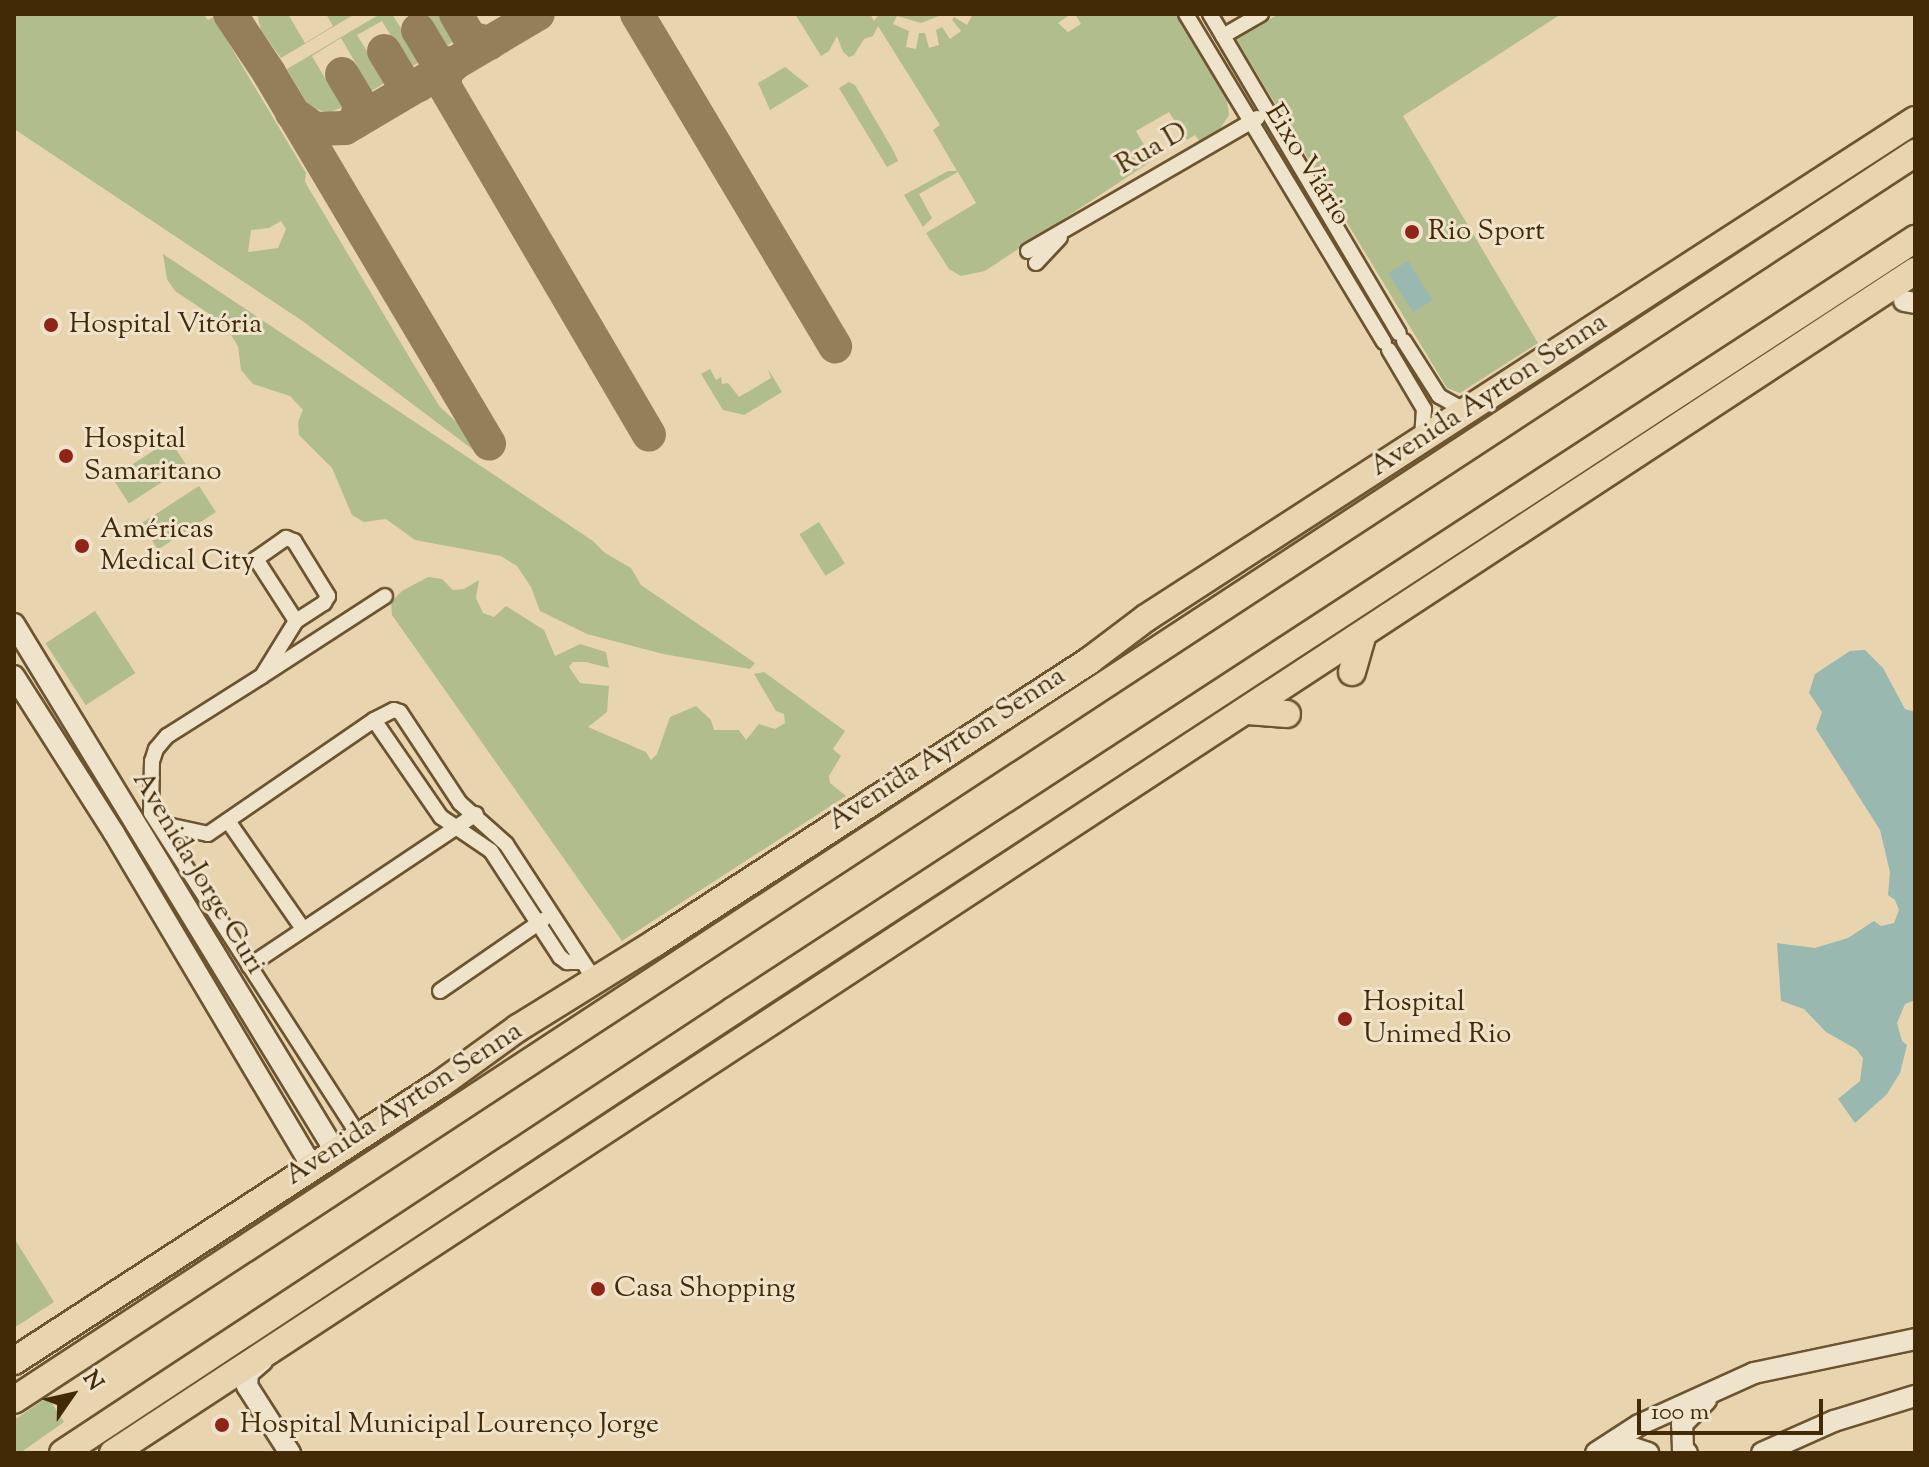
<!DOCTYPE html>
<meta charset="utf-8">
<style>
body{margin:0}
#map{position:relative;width:1929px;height:1467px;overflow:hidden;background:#e8d4af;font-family:"Sorts Mill Goudy",serif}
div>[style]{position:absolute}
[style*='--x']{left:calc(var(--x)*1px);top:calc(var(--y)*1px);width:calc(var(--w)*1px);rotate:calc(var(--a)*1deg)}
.green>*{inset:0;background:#b2bd8e;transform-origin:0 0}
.water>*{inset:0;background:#98b8b0;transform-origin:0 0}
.taxiway>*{height:34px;margin:-17px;padding:0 17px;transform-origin:17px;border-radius:17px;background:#957f5a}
.roads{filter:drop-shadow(2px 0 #6c5430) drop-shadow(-2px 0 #6c5430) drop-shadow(0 2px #6c5430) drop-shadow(0 -2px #6c5430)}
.street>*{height:14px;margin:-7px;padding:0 7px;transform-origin:7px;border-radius:7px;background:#f0e3cb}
.secondary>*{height:20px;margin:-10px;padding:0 10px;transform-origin:10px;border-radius:10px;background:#f0e3cb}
.highway>*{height:26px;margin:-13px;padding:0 13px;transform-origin:13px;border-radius:13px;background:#e8d4af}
.dots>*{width:22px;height:22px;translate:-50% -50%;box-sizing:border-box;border:4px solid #f0e3cb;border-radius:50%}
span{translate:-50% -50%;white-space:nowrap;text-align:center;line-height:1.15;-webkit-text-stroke:6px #f0e3cb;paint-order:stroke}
.street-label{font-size:28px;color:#422a06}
.poi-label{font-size:28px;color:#422a06}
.left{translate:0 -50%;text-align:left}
.frame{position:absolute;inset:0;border:16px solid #422a06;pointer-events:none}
.north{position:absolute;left:32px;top:1355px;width:80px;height:80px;-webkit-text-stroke:6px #f0e3cb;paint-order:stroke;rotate:56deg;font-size:22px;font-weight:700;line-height:32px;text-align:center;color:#422a06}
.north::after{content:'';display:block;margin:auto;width:28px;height:36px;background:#422a06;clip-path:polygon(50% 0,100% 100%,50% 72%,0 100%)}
.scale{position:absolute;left:1637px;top:1399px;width:186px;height:36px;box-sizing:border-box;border:4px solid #422a06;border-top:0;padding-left:10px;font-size:24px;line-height:28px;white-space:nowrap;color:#422a06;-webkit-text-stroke:6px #f0e3cb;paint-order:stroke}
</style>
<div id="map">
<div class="green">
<div style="clip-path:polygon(evenodd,14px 14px,203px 14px,208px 20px,213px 17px,306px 173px,305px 182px,414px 365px,440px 407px,483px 446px,484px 458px,301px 320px,14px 129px,14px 14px,281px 221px,286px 229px,278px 248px,248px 252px,251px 230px,269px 228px,281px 221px)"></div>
<div style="clip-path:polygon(257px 14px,288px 14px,305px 43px,333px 26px,326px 14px,355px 14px,281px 58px,261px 30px)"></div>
<div style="clip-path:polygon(380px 14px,392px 14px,407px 38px,414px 35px,428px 57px,403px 72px,390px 49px,396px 44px,382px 21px,357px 35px,372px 59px,379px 55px,393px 78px,363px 96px,350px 73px,358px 67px,341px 38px,312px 56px,329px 85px,337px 80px,351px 103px,329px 113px,309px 107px,287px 69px)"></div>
<div style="clip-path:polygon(426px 14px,439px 14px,442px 18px,449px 14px,463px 36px,438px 51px,425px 28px,431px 24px)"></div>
<div style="clip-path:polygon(795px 14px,870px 14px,874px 21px,879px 14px,944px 14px,921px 23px,897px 16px,893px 24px,909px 31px,906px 47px,916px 49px,919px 33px,925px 33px,929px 48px,939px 45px,936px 30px,942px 27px,950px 39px,961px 31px,952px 20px,954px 17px,967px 25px,973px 14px,1071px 14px,1058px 23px,1068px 32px,1081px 24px,1075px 14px,1178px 14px,1226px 94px,1229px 115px,1218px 132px,1200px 142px,1195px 135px,1187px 140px,1169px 112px,1136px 131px,1153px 160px,985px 271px,961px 276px,949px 269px,926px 233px,976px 203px,958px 172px,919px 194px,932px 218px,923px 227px,904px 195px,948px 171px,957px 171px,933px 130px,940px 125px,878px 26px,873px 36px,864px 39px,854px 55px,849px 57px,843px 52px,837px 36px,829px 51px,821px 56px)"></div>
<div style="clip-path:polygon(1279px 14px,1558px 16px,1403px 116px,1538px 343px,1460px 393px,1447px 388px,1236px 39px)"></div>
<div style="clip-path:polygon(785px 67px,809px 86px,770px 110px,758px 83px)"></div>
<div style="clip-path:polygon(849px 82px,855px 85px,893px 150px,898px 161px,887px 167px,839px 88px)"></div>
<div style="clip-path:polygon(163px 254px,593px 541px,605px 553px,631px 568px,641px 585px,755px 663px,750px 669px,663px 654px,587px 634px,540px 611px,531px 587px,517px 566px,501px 556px,415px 540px,386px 519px,364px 522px,352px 515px,332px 468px,299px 435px,298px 422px,303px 410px,290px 396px,253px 384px,241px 370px,238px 346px,223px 323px,175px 291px,167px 279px)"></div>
<div style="clip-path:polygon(710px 369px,716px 380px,721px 377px,722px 384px,728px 383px,739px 397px,771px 378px,768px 369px,782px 392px,744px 415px,723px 410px,701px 374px)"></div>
<div style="left:170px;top:440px;width:31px;height:69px;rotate:57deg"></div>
<div style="left:199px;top:486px;width:31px;height:69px;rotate:57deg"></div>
<div style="left:819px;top:522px;width:49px;height:23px;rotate:58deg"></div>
<div style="clip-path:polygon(428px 577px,442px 579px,453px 590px,464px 589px,479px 580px,476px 598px,483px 613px,494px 617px,506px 606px,544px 630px,555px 656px,580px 644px,606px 652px,609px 668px,586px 662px,573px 662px,569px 667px,580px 683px,609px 686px,607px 712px,588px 727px,646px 752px,651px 760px,657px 754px,670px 717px,696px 706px,711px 720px,714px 730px,739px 730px,746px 740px,759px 724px,775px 729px,785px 723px,784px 714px,776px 711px,754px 674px,764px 672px,845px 731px,833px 749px,841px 756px,829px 776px,830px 783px,846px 796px,622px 941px,392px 615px,391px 602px,402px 591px)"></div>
<div style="left:95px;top:611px;width:74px;height:59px;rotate:57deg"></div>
<div style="clip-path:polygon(14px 1238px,54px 1302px,14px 1328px)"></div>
<div style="clip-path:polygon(48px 1397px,64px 1422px,20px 1453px,14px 1453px,14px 1420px)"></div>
</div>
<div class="water">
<div style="left:1408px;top:261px;width:46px;height:23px;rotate:58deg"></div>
<div style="clip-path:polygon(1865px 650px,1883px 668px,1905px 709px,1915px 712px,1915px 1000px,1905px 1004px,1897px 1023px,1902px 1041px,1907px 1045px,1900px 1073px,1887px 1094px,1855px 1123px,1838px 1099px,1860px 1081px,1863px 1058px,1856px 1049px,1826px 1032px,1804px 1009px,1781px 1001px,1777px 943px,1815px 948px,1848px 938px,1874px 921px,1881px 926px,1894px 923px,1899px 910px,1895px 900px,1888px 895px,1890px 872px,1880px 830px,1816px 729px,1822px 712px,1809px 693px,1815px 674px,1850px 651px)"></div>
</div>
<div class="taxiway">
<div style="--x:230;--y:14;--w:71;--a:56.5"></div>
<div style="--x:269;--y:73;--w:431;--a:59.3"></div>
<div style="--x:456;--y:14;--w:28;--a:60"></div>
<div style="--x:470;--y:38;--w:20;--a:15"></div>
<div style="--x:637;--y:14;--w:387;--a:59.2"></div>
<div style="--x:418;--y:30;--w:33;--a:59"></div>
<div style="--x:435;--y:58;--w:11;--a:34"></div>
<div style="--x:444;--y:64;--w:11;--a:-5"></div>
<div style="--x:384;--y:51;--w:33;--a:59"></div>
<div style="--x:401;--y:79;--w:10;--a:37"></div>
<div style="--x:409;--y:85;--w:10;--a:0"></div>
<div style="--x:455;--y:63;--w:14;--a:135"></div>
<div style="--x:445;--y:73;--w:14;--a:90"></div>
<div style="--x:445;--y:87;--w:403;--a:59.6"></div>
<div style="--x:342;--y:74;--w:35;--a:59"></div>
<div style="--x:360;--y:104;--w:18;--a:103"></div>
<div style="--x:292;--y:113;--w:28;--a:35"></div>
<div style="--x:315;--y:129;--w:30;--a:-2"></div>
<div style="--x:345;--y:128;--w:224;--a:-30.6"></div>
</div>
<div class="roads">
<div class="street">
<div style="--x:1186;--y:14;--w:383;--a:58.9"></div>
<div style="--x:1210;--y:14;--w:371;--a:59.4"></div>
<div style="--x:1223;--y:36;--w:44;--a:-30.1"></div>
<div style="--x:1028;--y:251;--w:265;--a:-30.1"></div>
<div style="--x:1036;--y:263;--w:35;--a:-47"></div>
<div style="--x:1404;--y:341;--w:65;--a:57.5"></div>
<div style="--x:1439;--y:396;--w:33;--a:29"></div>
<div style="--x:1389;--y:350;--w:69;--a:59.3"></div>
<div style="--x:1424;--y:409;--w:30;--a:94"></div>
<div style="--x:296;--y:621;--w:74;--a:-122.8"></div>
<div style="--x:256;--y:559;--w:37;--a:-35"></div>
<div style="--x:286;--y:538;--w:9;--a:21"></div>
<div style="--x:294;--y:541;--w:65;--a:58.3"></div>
<div style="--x:328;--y:596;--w:8;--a:120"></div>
<div style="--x:324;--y:603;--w:33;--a:147"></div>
<div style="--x:296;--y:621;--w:65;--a:121.7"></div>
<div style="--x:262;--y:676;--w:112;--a:147.7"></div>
<div style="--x:167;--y:736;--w:17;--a:130"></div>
<div style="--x:156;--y:749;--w:13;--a:108"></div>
<div style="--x:152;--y:761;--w:52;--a:91.1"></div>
<div style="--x:151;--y:813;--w:384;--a:57.2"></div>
<div style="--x:265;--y:674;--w:143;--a:-33"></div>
<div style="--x:374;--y:720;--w:118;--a:55.4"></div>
<div style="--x:441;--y:817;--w:60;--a:34.2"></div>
<div style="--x:491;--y:851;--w:126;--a:56.9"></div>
<div style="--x:560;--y:957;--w:9;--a:36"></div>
<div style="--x:567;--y:962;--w:15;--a:0"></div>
<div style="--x:228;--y:821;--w:131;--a:55.2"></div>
<div style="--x:158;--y:823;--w:51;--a:12.4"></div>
<div style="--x:208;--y:834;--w:201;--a:-34.5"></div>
<div style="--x:374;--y:720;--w:22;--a:-27"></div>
<div style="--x:394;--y:710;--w:6;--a:18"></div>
<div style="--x:400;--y:712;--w:109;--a:56.6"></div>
<div style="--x:460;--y:803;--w:62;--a:41.7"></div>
<div style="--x:506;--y:844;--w:161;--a:56.9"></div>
<div style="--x:249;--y:966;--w:273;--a:-33.8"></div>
<div style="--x:440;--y:991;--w:125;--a:-34.6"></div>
</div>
<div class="secondary">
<div style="--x:1904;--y:301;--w:11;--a:10"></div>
<div style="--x:14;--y:624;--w:617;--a:58.65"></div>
<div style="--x:14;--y:676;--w:186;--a:57.5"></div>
<div style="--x:114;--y:833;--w:388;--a:59.3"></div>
<div style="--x:262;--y:1361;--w:18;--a:139"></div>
<div style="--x:248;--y:1373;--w:13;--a:94"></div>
<div style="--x:247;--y:1386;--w:80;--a:57.3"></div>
<div style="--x:1596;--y:1453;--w:51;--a:-33.1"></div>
<div style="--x:1639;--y:1425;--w:126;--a:-24.3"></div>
<div style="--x:1754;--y:1373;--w:165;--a:-11.9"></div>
<div style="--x:1610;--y:1453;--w:26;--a:-9"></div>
<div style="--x:1636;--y:1449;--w:13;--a:18"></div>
<div style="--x:1687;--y:1453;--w:6;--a:-135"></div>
<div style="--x:1683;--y:1449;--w:25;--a:-92"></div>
<div style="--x:1682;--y:1424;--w:34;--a:-45"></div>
<div style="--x:1762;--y:1453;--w:79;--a:-24"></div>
<div style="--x:1834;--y:1421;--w:85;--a:-17.2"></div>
</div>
<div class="highway">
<div style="--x:1352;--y:672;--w:37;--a:-74"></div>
<div style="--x:1247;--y:711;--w:40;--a:4.3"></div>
<div style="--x:14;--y:1361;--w:510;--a:-33.01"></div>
<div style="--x:442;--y:1083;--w:94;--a:-35.9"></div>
<div style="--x:518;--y:1028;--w:161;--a:-31.8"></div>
<div style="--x:655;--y:943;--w:518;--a:-33.01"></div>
<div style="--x:1089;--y:661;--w:71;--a:-37"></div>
<div style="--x:1146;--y:618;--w:916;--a:-32.93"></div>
<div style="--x:14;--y:1400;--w:2274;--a:-33.26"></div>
<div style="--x:63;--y:1453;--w:803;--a:-33.41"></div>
<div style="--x:733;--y:1011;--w:1412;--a:-33.15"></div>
<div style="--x:113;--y:1453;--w:2155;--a:-33.26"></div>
</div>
</div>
<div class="dots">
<div style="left:1412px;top:232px;background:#8f2418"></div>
<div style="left:51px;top:325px;background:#8f2418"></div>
<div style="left:66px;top:456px;background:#8f2418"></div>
<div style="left:82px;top:546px;background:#8f2418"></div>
<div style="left:1345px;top:1019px;background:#8f2418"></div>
<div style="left:598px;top:1289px;background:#8f2418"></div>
<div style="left:222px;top:1425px;background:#8f2418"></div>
</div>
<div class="street-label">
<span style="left:1152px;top:149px;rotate:-30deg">Rua D</span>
<span style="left:1307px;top:165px;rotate:58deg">Eixo Viário</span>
<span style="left:1489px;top:395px;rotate:-33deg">Avenida Ayrton Senna</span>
<span style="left:947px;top:749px;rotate:-33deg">Avenida Ayrton Senna</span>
<span style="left:198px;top:873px;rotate:59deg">Avenida Jorge Curi</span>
<span style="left:404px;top:1104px;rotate:-33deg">Avenida Ayrton Senna</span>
</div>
<div class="poi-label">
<span class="left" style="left:1428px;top:232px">Rio Sport</span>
<span class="left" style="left:69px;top:325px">Hospital Vitória</span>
<span class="left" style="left:84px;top:456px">Hospital<br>Samaritano</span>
<span class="left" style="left:100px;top:546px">Américas<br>Medical City</span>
<span class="left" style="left:1363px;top:1019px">Hospital<br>Unimed Rio</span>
<span class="left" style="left:614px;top:1289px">Casa Shopping</span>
<span class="left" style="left:240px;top:1425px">Hospital Municipal Lourenço Jorge</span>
</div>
<div class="frame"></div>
<div class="north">N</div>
<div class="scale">100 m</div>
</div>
